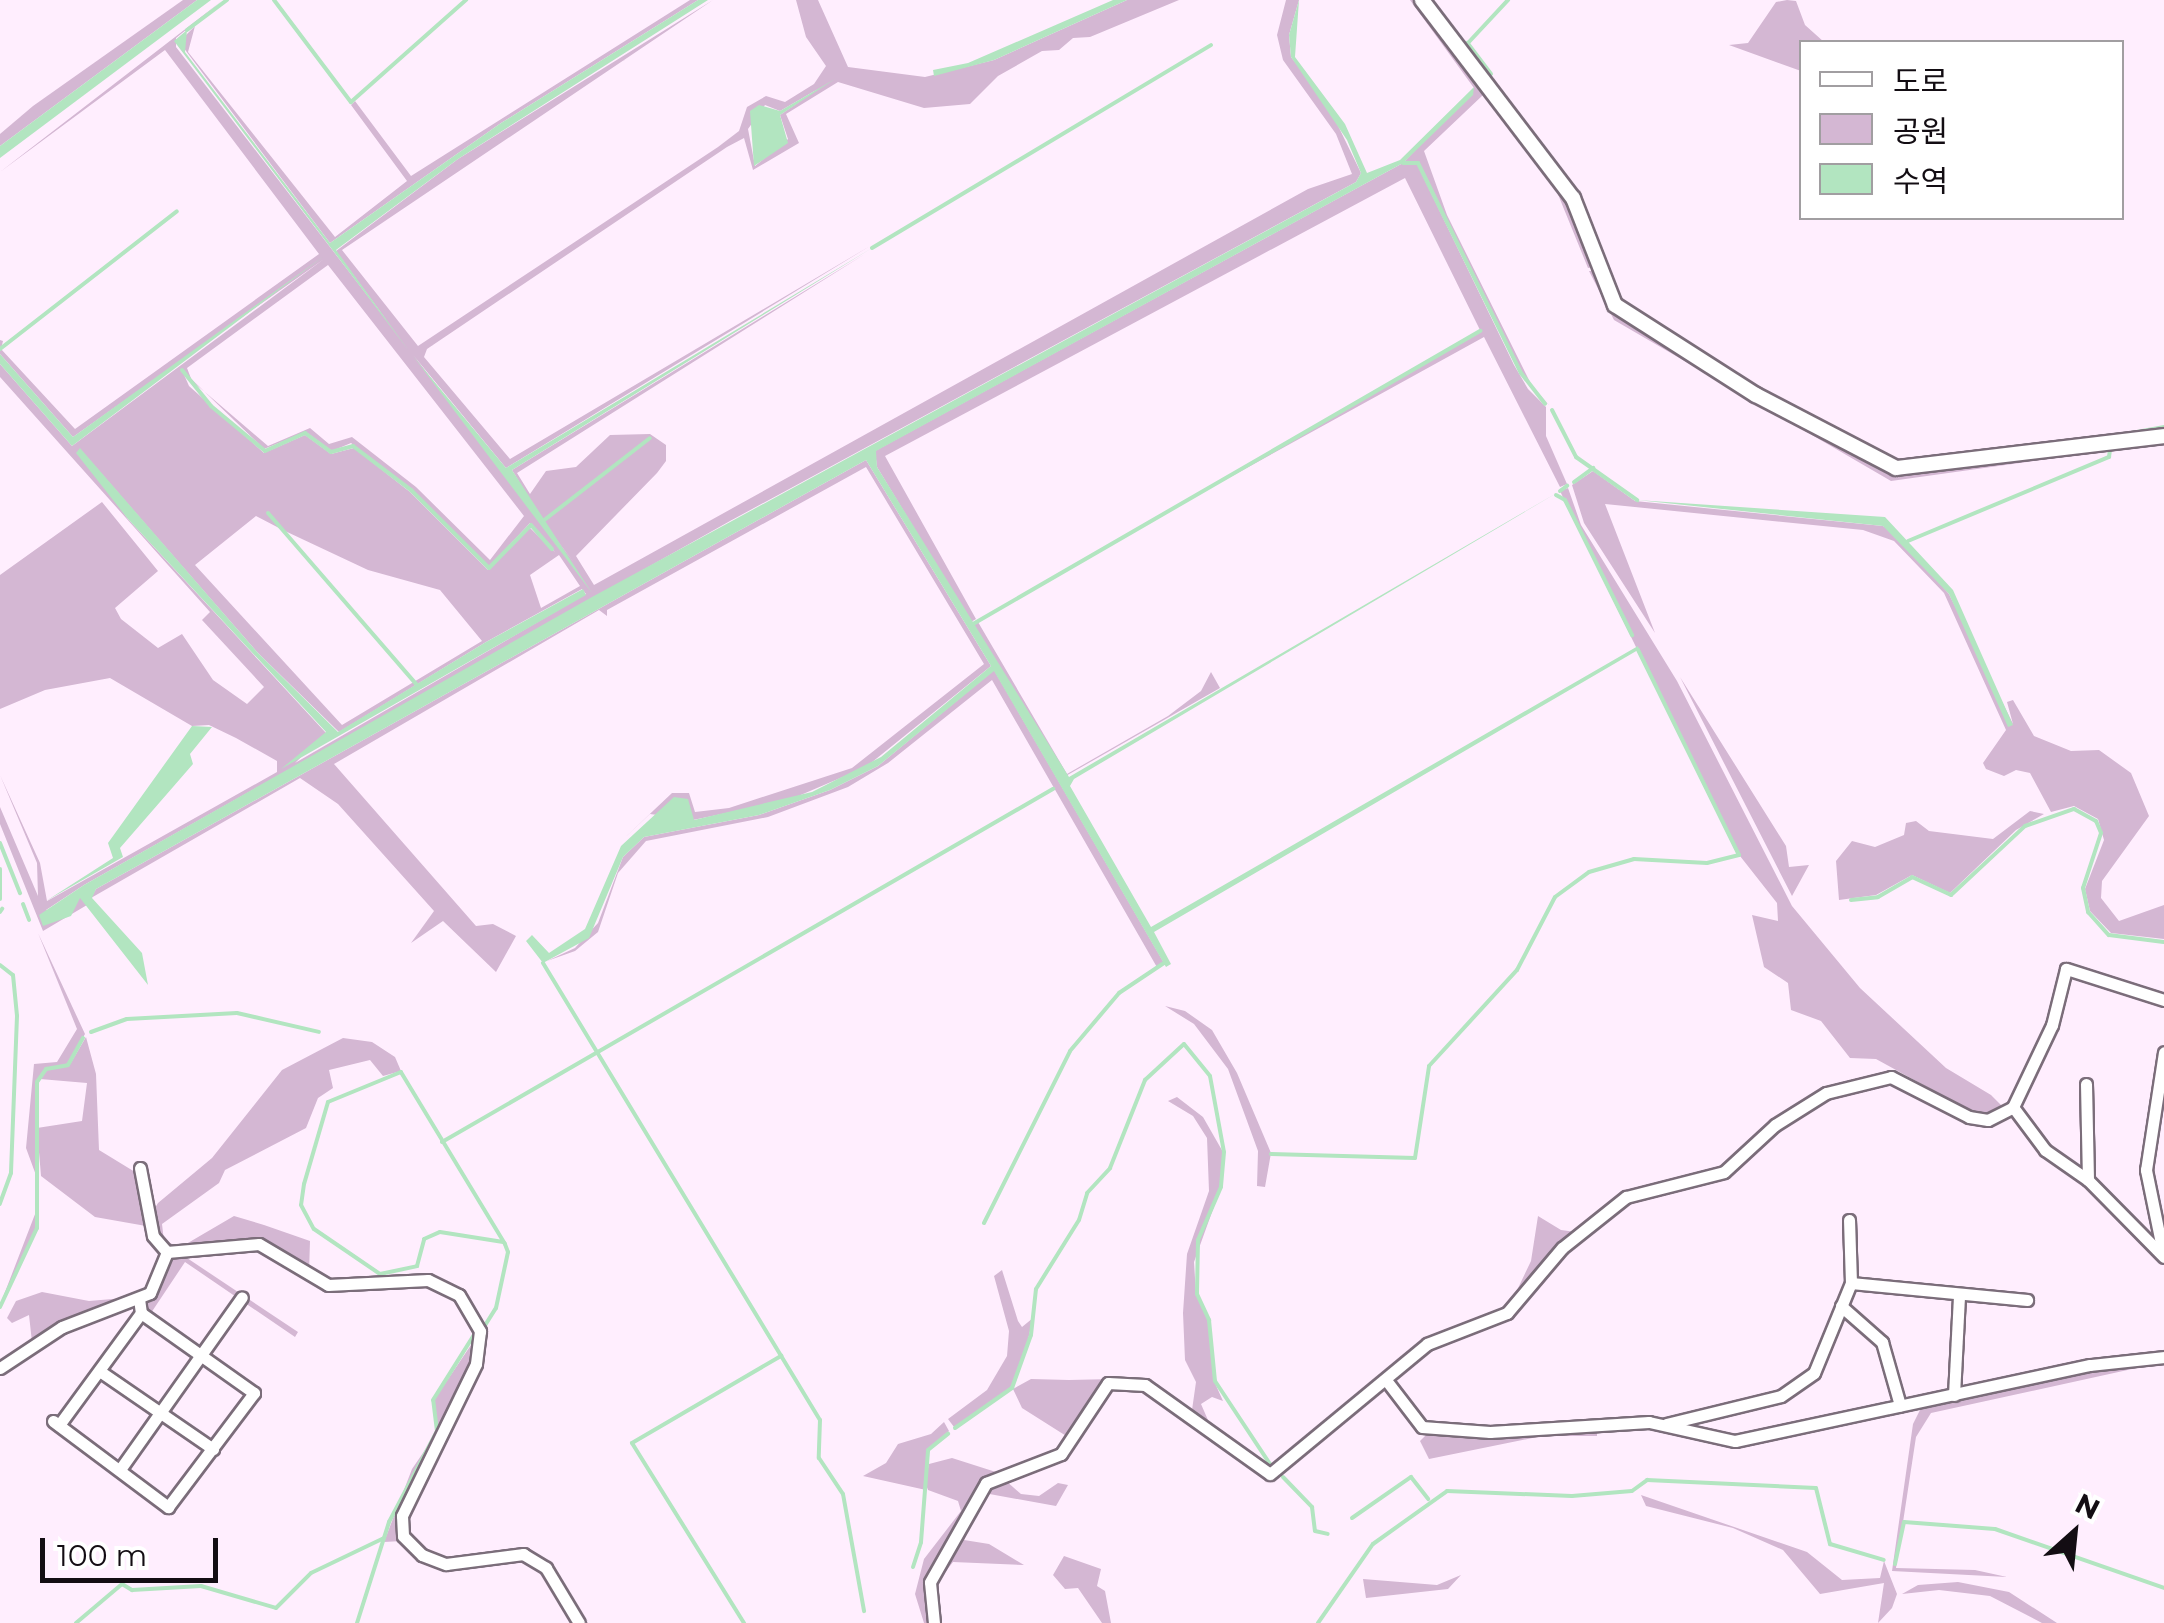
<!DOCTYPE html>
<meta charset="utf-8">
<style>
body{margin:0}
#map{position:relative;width:2164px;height:1623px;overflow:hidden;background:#ffeefe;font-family:Montserrat,"Noto Sans KR",sans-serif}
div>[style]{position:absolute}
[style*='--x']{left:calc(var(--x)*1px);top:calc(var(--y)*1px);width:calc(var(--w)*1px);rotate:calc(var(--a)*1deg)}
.green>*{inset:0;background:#d4b7d3}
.water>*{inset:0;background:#b2e5c0}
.stream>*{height:4px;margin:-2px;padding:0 2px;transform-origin:2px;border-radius:2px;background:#b2e5c0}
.roads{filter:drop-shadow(2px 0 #7b6d7a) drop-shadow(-2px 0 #7b6d7a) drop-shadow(0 2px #7b6d7a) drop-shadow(0 -2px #7b6d7a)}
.minor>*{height:11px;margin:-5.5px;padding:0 5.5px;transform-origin:5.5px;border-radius:5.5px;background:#fff}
.tertiary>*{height:14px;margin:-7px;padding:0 7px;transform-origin:7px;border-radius:7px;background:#fff}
span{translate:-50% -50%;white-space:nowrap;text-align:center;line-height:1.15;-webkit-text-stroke:8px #fff;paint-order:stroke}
.legend{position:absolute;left:1799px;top:40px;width:325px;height:180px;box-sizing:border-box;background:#fff;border:2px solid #a19ea1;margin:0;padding:12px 18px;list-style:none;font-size:30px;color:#130d13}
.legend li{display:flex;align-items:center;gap:20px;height:50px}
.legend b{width:50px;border:2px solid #a19ea1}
.north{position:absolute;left:2024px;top:1483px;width:100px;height:100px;-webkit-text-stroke:8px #fff;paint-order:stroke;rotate:27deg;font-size:28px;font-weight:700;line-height:40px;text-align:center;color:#130d13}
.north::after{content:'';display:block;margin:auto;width:35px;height:45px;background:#130d13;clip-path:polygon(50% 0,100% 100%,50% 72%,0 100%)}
.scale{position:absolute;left:40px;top:1538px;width:178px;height:45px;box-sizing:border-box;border:5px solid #130d13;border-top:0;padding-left:12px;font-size:30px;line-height:35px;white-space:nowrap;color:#130d13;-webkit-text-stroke:8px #fff;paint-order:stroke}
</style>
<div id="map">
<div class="green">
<div style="clip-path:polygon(183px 0,197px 0,0 146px,0 134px,33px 106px)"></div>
<div style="clip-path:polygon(evenodd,223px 0,176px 38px,176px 47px,387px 321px,336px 251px,458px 159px,713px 0,342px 250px,418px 346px,718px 147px,739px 131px,747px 107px,766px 96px,785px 102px,814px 84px,826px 66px,806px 37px,796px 0,818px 0,848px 67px,925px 77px,994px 60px,1127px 0,1179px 0,1090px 37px,1073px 38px,1059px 50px,1042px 51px,998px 76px,970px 104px,924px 108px,838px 82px,786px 114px,799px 143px,753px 170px,744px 138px,727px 147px,427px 349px,424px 357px,510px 459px,870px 246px,506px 468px,414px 356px,576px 565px,543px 522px,651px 438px,542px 520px,512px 470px,865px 254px,517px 473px,530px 494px,546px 471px,576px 467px,610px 435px,650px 434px,666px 445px,666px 461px,657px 473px,576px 556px,594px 585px,1308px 189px,1352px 174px,1336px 134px,1283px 60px,1277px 35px,1286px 0,1299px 0,1289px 35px,1291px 57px,1327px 103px,1361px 173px,1356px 182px,730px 521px,84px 885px,46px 910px,70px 909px,80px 897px,87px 905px,43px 931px,0 824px,0 807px,38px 896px,37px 863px,0 775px,40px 863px,47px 901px,277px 772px,277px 761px,236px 738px,209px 725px,192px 726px,110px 678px,45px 690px,0 709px,0 575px,102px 502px,158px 571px,115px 608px,121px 619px,158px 648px,182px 634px,213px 680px,247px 704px,264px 687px,202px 620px,210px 612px,0 377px,0 364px,72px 446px,324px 259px,73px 437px,0 354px,0 340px,3px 341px,1px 349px,75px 429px,319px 254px,165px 50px,0 172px,223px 0,818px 89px,780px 115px,788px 139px,755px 166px,748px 129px,765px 105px,780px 111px,818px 89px,223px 0,328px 265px,524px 516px,490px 560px,416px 487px,352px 437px,329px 444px,310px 428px,268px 446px,192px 381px,187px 368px,328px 265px,223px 0,182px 370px,264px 449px,306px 432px,332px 451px,351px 443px,412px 489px,489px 567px,530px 523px,555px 552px,530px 528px,488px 570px,410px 492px,354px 448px,331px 454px,305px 435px,264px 453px,189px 386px,182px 370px,223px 0,80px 449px,258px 653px,339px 732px,486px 642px,582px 589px,586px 594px,295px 763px,326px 733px,128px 519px,80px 449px,223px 0,267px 511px,285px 531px,368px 570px,440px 590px,482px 641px,342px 725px,195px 565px,256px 516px,279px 528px,267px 511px,223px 0,559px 555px,580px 586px,541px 608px,530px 575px,559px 555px)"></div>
<div style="clip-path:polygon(690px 0,698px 0,501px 123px,330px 243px,183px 47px,185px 36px,195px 26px,188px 52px,335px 237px,407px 181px,351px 105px,355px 101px,411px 176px)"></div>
<div style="clip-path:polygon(1410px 0,1420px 0,1568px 198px,1593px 267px,1588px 268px,1555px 187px,1483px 95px,1424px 151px,1447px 215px,1532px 386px,1549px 405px,1530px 387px,1522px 372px,1419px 162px,1404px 164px,1417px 164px,1514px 365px,1528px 389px,1546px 407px,1546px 436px,1567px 484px,1560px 487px,1484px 337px,1205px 491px,1481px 332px,1405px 178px,885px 456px,976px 619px,971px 622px,877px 467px,875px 451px,1403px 163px,1474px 88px)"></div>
<div style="clip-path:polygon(1787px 0,1796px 1px,1805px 25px,1824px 42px,1802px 42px,1801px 71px,1729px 45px,1748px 43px,1776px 2px)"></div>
<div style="clip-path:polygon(1589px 271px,1597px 271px,1628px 321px,1917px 472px,2164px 438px,2164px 443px,1891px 481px,1614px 320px)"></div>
<div style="clip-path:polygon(866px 460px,991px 666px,866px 767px,789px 800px,693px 820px,650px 814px,618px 844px,672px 793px,689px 793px,695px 812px,729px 808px,852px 768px,984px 664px,866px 467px,607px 610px,607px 616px,599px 610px,334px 764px,476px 926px,493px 924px,516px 936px,496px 972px,443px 921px,411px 943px,434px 911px,338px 804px,300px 778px,91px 898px,96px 889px)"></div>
<div style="clip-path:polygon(1593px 471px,1635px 501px,1883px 526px,1895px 533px,1949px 594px,2013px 724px,2007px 702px,2013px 700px,2034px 736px,2071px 751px,2099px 750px,2131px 773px,2149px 816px,2102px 881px,2101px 898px,2119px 921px,2164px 905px,2164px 939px,2111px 933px,2090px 911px,2085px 889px,2104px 840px,2098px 819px,2074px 806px,2051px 812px,2030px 773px,2016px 770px,2004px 776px,1986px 769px,1983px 763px,2006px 730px,1944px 593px,1894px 541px,1863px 530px,1605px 504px,1655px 633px,1584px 523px,1572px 485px)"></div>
<div style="clip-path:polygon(1568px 488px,1581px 525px,1677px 681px,1792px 906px,1860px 988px,1946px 1068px,1991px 1095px,2004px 1108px,1999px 1112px,1980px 1116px,1876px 1059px,1850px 1058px,1821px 1021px,1791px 1010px,1788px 983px,1764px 967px,1752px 915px,1778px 921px,1777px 903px,1740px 856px,1710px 799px,1560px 491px)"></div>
<div style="clip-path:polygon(978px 622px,1067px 774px,1168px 716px,1201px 691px,1211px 672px,1220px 688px,1064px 777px,973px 625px)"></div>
<div style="clip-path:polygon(994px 670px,1164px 963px,1158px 969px,992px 680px,888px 763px,848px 787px,768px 817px,646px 841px,618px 873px,598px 932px,575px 951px,547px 961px,575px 948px,598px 923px,623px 857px,644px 837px,759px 815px,830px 790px,878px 766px)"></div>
<div style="clip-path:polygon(1680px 677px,1786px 846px,1789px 867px,1809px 865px,1792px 896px)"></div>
<div style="clip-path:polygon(2030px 811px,2044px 814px,2016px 830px,1950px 893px,1912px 875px,1876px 895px,1839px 900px,1836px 861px,1852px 841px,1875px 847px,1904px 835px,1906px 823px,1916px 821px,1929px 831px,1993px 839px)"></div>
<div style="clip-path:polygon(38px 933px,85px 1034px,67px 1065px,45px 1069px,36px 1082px,39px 1197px,36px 1228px,0 1305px,37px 1209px,37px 1178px,26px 1148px,34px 1064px,57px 1062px,77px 1029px)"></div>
<div style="clip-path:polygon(1165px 1006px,1185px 1011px,1212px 1030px,1237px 1073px,1271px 1153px,1265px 1187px,1257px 1186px,1258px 1151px,1228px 1069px,1194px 1024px)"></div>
<div style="clip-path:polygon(86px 1037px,96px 1074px,99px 1150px,135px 1172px,146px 1226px,95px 1217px,41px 1176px,37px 1128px,82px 1121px,87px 1083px,40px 1079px,46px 1070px,69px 1066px)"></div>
<div style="clip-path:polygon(343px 1038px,372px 1042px,395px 1057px,401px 1071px,383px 1076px,370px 1060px,329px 1070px,333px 1088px,318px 1098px,306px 1128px,225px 1170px,219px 1183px,162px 1224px,164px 1241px,181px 1247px,234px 1216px,264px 1225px,310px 1241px,309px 1273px,254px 1240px,170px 1249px,157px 1237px,152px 1213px,158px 1203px,212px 1158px,282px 1070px)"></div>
<div style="clip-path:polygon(1177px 1097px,1203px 1117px,1223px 1152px,1221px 1187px,1194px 1262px,1196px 1294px,1209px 1320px,1214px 1381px,1223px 1401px,1212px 1397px,1201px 1404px,1211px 1427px,1191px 1417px,1196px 1382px,1185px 1360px,1183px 1313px,1187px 1254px,1209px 1191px,1207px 1138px,1193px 1116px,1168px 1101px)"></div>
<div style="clip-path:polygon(1538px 1216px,1561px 1230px,1583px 1233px,1508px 1309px,1531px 1261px)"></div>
<div style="clip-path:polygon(181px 1254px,298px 1332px,295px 1337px,185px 1262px,149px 1316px,142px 1302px,159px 1288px,172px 1256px)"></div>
<div style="clip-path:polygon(1002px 1270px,1018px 1321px,1022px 1327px,1033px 1318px,1027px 1344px,1011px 1388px,954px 1427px,948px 1419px,987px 1390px,1007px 1356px,1009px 1331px,994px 1276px)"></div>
<div style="clip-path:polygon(42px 1292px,89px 1301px,136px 1297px,32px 1342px,29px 1315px,12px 1323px,7px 1318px,16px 1301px)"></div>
<div style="clip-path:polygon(473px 1342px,478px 1346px,409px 1495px,402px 1541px,384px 1542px,412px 1469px,438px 1431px,434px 1400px)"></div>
<div style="clip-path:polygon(2164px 1362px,1931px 1413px,1916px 1437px,1896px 1568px,1975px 1570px,2007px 1577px,1892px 1571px,1913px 1424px,1923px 1404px,2097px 1367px)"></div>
<div style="clip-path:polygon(1031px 1379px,1069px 1380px,1114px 1379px,1094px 1391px,1071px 1439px,1022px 1408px,1013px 1389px)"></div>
<div style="clip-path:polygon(944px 1422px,949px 1431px,927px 1450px,926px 1490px,863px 1476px,886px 1463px,898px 1444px,931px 1434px)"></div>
<div style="clip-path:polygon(1597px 1429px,1597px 1436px,1542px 1436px,1429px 1459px,1420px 1441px,1429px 1432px)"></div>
<div style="clip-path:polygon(952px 1458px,999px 1473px,928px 1585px,930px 1623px,924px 1623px,915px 1594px,924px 1559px,961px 1511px,958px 1501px,928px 1490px,925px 1482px,929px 1464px)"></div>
<div style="clip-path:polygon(1005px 1480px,1021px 1494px,1039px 1496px,1058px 1483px,1068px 1485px,1056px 1506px,984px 1493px,964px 1540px,989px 1544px,1024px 1565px,953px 1562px,939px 1580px,935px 1623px,932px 1586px,988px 1484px)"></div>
<div style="clip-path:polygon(1641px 1495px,1807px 1552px,1842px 1580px,1880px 1578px,1884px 1561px,1897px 1594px,1892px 1608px,1878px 1623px,1884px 1583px,1820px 1594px,1783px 1550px,1733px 1528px,1646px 1506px)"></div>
<div style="clip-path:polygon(1064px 1556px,1101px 1569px,1097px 1586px,1105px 1591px,1111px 1623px,1102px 1623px,1078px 1588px,1065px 1589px,1053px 1575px)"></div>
<div style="clip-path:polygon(1461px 1575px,1448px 1589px,1366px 1598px,1363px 1579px,1437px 1585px)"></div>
<div style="clip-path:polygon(1958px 1582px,2009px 1592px,2057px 1623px,2042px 1623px,1990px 1596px,1939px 1590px,1902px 1594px,1918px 1585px)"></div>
</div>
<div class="water">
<div style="clip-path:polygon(197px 0,211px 0,0 158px,0 146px)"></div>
<div style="clip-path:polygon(698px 0,708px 0,458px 159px,336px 250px,409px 351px,174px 41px,187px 30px,185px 52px,330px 243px,501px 123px)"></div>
<div style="clip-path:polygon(1113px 0,1127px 0,994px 60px,934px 76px,933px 70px,968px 63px)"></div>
<div style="clip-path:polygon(1299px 0,1295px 57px,1345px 124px,1367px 173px,1400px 160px,1474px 87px,1473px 95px,1403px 163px,876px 451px,877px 467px,1069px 777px,1560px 491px,1074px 779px,1070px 786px,1151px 927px,1638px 646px,1638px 650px,1154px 932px,1171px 964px,1166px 967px,994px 671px,878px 766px,830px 790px,759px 815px,644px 837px,623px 857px,589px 938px,543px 963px,526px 941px,532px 935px,549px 953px,585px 929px,621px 846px,674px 797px,688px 799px,694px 820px,812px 792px,881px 757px,991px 666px,866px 460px,96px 889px,92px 898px,142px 953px,148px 985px,80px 898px,71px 916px,43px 926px,39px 915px,84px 885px,592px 597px,1356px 182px,1361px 173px,1347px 140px,1291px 57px,1289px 35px)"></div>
<div style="clip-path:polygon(835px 79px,780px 115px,788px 143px,754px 166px,750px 111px,759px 105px,780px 111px)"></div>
<div style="clip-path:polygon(872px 248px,512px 470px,592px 593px,413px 356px,506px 468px)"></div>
<div style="clip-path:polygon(324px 256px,72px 446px,0 364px,0 354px,73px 437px)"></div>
<div style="clip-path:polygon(80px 448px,258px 653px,338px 732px,486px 642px,583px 589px,586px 595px,281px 769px,326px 732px,128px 519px,76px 453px)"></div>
<div style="clip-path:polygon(1637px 500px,1885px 517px,1953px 590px,2013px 725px,2008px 727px,1949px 594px,1883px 526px)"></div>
<div style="clip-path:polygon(192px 726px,212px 727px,190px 754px,193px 764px,120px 848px,123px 857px,46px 901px,113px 858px,108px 843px)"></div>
</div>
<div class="stream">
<div style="--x:274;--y:0;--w:128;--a:53"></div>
<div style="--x:351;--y:102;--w:154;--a:-41.6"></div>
<div style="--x:187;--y:30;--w:50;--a:-36.9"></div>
<div style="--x:1491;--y:74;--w:39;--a:-127"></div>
<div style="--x:1468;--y:43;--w:59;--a:-47.1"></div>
<div style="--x:1403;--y:163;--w:15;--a:0"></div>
<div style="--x:1418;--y:163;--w:234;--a:63.9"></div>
<div style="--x:1521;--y:373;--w:39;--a:52"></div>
<div style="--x:872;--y:248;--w:395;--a:-30.9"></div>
<div style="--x:0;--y:349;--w:224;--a:-37.9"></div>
<div style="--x:182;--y:370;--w:46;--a:51.1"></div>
<div style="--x:211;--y:406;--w:70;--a:39.8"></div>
<div style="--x:265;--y:451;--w:44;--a:-24.2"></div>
<div style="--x:305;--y:433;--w:32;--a:36"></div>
<div style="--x:331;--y:452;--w:23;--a:-15"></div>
<div style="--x:353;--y:446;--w:73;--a:37.2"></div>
<div style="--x:411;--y:490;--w:110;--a:45"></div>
<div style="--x:489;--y:568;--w:60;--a:-45.7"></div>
<div style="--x:531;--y:525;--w:32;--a:49"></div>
<div style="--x:1552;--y:410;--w:53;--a:62.9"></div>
<div style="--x:1576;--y:457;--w:75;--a:35.2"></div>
<div style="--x:2115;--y:436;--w:50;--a:-10.4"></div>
<div style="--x:1574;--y:482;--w:24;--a:-36"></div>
<div style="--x:1560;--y:491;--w:9;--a:-36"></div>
<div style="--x:1556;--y:495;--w:10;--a:29"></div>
<div style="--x:1565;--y:500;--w:151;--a:63.6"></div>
<div style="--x:268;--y:513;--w:228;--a:49.1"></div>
<div style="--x:543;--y:521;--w:135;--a:-37.8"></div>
<div style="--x:1908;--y:541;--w:218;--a:-22.7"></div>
<div style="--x:2109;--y:457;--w:7;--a:-82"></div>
<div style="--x:973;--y:624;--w:586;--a:-30.02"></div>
<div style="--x:0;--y:843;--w:54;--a:68.2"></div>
<div style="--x:0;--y:869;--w:30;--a:90"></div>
<div style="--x:1851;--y:900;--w:27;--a:-6"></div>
<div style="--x:1878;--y:897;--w:39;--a:-30"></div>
<div style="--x:1912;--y:877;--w:43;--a:24.8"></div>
<div style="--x:1951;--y:895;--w:101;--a:-43"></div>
<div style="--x:2025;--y:826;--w:52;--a:-19.1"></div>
<div style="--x:2074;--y:809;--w:25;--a:29"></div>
<div style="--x:2096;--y:821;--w:13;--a:67"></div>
<div style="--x:2101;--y:833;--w:58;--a:108.1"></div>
<div style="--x:2083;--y:888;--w:25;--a:78"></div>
<div style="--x:2088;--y:912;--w:31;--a:48"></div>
<div style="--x:2109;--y:935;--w:55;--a:7.3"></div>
<div style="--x:23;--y:904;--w:17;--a:69"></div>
<div style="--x:0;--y:912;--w:4;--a:-56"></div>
<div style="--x:543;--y:963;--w:534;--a:58.78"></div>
<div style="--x:820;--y:1420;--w:38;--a:92"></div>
<div style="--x:819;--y:1458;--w:43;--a:56.3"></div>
<div style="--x:843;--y:1494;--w:119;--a:79.8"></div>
<div style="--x:0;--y:965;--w:16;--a:38"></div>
<div style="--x:13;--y:975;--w:41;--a:84.4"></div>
<div style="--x:17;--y:1016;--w:157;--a:92.2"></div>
<div style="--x:11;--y:1173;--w:33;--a:110"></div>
<div style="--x:91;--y:1032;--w:38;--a:-20"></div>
<div style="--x:127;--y:1019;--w:110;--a:-3.1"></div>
<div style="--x:237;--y:1013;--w:84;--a:13"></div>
<div style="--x:442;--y:1142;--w:706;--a:-30.02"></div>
<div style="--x:1271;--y:1154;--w:144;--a:1.6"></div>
<div style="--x:1415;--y:1158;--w:93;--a:-81.3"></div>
<div style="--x:1429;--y:1066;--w:130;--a:-47.5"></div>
<div style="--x:1517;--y:970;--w:82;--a:-62.5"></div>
<div style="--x:1555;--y:897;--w:42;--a:-36.3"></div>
<div style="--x:1589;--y:872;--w:47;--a:-16.1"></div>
<div style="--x:1634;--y:859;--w:73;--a:3.1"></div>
<div style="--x:1707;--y:863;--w:33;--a:-14"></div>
<div style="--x:1739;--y:855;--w:229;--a:-116.2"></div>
<div style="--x:984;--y:1223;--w:192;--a:-63.4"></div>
<div style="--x:1070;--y:1051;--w:76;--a:-49.8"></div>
<div style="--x:1119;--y:993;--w:54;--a:-33.7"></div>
<div style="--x:0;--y:1307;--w:87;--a:-64.9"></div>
<div style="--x:37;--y:1228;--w:146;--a:-90"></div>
<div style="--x:37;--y:1082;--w:16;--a:-55"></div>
<div style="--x:46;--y:1069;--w:22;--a:-10"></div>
<div style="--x:68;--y:1065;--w:31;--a:-61"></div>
<div style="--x:484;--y:1327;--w:22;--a:-58"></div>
<div style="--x:496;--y:1308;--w:57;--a:-77.9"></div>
<div style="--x:508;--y:1252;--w:9;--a:-111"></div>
<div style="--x:505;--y:1244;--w:201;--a:-121.2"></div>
<div style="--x:401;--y:1072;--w:79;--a:157.7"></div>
<div style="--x:328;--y:1102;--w:85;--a:106.3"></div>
<div style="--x:304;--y:1184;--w:21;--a:98"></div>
<div style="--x:301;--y:1205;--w:27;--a:62"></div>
<div style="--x:314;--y:1229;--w:80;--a:34.3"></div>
<div style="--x:380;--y:1274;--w:38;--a:-12"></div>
<div style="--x:417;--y:1266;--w:28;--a:-75"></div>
<div style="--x:424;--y:1239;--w:17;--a:-24"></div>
<div style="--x:440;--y:1232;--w:64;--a:9"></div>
<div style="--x:955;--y:1428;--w:70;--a:-35.1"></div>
<div style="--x:1012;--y:1388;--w:56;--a:-70.3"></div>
<div style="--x:1031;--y:1335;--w:46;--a:-83.8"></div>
<div style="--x:1036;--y:1289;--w:81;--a:-58.1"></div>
<div style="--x:1079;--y:1220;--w:28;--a:-73"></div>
<div style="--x:1087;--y:1193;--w:34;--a:-47"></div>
<div style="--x:1110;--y:1168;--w:95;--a:-68.3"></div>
<div style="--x:1145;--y:1080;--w:53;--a:-42.7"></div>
<div style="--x:1184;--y:1044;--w:41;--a:50.9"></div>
<div style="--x:1210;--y:1076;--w:77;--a:79.6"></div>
<div style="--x:1224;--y:1152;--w:35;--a:95"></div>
<div style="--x:1221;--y:1187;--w:58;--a:113.5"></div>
<div style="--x:1198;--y:1240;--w:54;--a:91.1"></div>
<div style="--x:1197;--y:1294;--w:29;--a:65"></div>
<div style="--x:1209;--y:1320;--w:61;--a:84.4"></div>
<div style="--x:1215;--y:1381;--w:103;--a:56.5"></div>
<div style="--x:1283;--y:1477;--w:42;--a:46"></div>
<div style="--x:1312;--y:1507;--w:24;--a:83"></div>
<div style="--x:1315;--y:1531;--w:13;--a:13"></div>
<div style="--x:1352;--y:1518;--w:72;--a:-34.8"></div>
<div style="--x:1411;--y:1477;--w:28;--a:52"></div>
<div style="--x:1895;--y:1564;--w:43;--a:-77.9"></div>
<div style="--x:1904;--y:1522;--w:91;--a:4.4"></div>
<div style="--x:1995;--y:1529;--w:179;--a:19.2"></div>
<div style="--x:913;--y:1567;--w:26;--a:-72"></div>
<div style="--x:921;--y:1542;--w:92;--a:-85.6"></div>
<div style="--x:928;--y:1450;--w:26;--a:-39"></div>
<div style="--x:76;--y:1623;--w:60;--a:-40.3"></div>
<div style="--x:122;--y:1584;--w:12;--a:31"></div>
<div style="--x:132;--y:1590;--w:69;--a:-3.3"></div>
<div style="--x:201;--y:1586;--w:78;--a:16.3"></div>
<div style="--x:276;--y:1608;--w:49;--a:-45"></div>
<div style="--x:311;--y:1573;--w:81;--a:-25.6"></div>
<div style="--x:357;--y:1623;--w:106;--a:-72.4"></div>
<div style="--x:389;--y:1522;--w:103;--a:-62.2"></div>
<div style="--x:437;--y:1431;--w:31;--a:-97"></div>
<div style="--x:433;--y:1400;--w:77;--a:-57.8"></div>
<div style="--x:744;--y:1623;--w:212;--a:-121.9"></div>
<div style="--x:632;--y:1443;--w:173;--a:-30.3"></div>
<div style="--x:1318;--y:1623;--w:96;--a:-55.2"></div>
<div style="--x:1373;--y:1544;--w:91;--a:-35.6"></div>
<div style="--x:1447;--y:1491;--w:125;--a:2.3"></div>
<div style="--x:1572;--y:1496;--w:60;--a:-4.8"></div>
<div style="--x:1632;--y:1491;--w:19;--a:-36"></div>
<div style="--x:1647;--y:1480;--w:169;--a:2.7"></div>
<div style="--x:1816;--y:1488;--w:58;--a:76"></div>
<div style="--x:1830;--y:1544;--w:56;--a:16.5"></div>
</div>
<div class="roads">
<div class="minor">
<div style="--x:2164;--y:1000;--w:103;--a:-162.4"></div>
<div style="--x:2066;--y:969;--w:58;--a:104"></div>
<div style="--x:2052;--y:1025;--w:91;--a:115.4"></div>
<div style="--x:2013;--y:1107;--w:54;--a:53.3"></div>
<div style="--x:2045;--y:1150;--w:52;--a:34.9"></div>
<div style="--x:2088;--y:1180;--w:108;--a:45.4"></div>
<div style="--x:2086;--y:1084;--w:96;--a:88.8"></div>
<div style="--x:140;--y:1168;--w:69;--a:79.2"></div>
<div style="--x:153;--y:1236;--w:21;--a:49"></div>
<div style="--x:167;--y:1252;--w:92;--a:-5"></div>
<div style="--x:259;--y:1244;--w:80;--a:30.7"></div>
<div style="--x:328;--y:1285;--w:100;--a:-2.9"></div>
<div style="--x:428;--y:1280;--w:34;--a:26"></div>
<div style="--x:459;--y:1295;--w:42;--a:59.7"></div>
<div style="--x:480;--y:1331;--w:33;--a:97"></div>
<div style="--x:476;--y:1364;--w:169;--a:116"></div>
<div style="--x:402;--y:1516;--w:20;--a:87"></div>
<div style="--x:403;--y:1536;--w:27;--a:45"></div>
<div style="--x:422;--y:1555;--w:26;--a:21"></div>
<div style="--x:446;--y:1564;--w:78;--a:-7.4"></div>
<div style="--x:523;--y:1554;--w:27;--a:31"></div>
<div style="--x:546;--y:1568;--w:64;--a:59"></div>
<div style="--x:2162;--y:1248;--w:80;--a:-101.6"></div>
<div style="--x:2146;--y:1170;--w:119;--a:-81.3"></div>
<div style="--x:1851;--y:1283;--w:177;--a:5.5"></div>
<div style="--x:1841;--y:1306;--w:55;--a:41.3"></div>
<div style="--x:1882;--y:1342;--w:66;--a:74.1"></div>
<div style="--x:0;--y:1368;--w:74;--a:-33.5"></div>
<div style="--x:62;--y:1327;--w:94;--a:-21.1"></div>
<div style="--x:150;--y:1293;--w:44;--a:-67.5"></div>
<div style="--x:101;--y:1372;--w:136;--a:34.5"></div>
<div style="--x:1386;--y:1380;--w:59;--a:52.5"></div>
<div style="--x:1422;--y:1427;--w:68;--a:4.2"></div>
<div style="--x:1490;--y:1432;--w:159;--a:-3.6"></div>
<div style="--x:1649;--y:1422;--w:88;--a:12.5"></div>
<div style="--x:1735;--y:1441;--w:363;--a:-12.1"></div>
<div style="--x:2090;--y:1365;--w:74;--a:-6.2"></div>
<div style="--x:1954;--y:1395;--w:99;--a:-87.1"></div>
<div style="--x:53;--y:1421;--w:144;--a:36.8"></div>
<div style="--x:168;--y:1507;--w:143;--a:-53"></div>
<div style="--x:254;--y:1393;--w:138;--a:-144.7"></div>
<div style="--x:141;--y:1313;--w:14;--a:-98"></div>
<div style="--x:1666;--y:1424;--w:118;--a:-13.7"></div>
<div style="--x:1781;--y:1396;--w:40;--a:-34.9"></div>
<div style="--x:1814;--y:1373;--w:97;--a:-67.7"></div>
<div style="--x:1851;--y:1283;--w:63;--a:-91.8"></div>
<div style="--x:59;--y:1425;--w:139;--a:-53.8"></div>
<div style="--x:121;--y:1468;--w:209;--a:-54.7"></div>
<div style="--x:934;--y:1623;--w:41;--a:-95.6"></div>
<div style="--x:930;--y:1582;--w:114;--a:-60.5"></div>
<div style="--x:986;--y:1483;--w:80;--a:-21.1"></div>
<div style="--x:1061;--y:1454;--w:85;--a:-56.5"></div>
<div style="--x:1108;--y:1383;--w:37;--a:3"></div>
<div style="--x:1145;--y:1385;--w:153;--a:35.5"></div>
<div style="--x:1270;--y:1474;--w:204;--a:-39.6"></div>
<div style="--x:1427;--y:1344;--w:86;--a:-21.2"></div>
<div style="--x:1507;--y:1313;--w:85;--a:-49.8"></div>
<div style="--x:1562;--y:1248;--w:82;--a:-38.6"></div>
<div style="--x:1626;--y:1197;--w:101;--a:-14.3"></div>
<div style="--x:1724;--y:1172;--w:69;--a:-42.7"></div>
<div style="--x:1775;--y:1125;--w:60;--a:-32.1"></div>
<div style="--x:1826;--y:1093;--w:67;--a:-13.8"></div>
<div style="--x:1891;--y:1077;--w:88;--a:27.1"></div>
<div style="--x:1969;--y:1117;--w:19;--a:9"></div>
<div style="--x:1988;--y:1120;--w:28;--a:-27"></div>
</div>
<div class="tertiary">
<div style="--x:1422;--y:0;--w:249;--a:52.7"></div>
<div style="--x:1573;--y:198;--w:115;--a:68.6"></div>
<div style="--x:1615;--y:305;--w:167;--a:32.6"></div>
<div style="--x:1756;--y:395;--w:158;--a:27.5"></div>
<div style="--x:1896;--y:468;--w:270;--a:-6.8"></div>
</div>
</div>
<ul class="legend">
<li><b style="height:12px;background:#fff"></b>도로</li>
<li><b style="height:28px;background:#d4b7d3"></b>공원</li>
<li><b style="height:28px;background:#b2e5c0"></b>수역</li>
</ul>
<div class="north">N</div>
<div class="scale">100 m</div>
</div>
